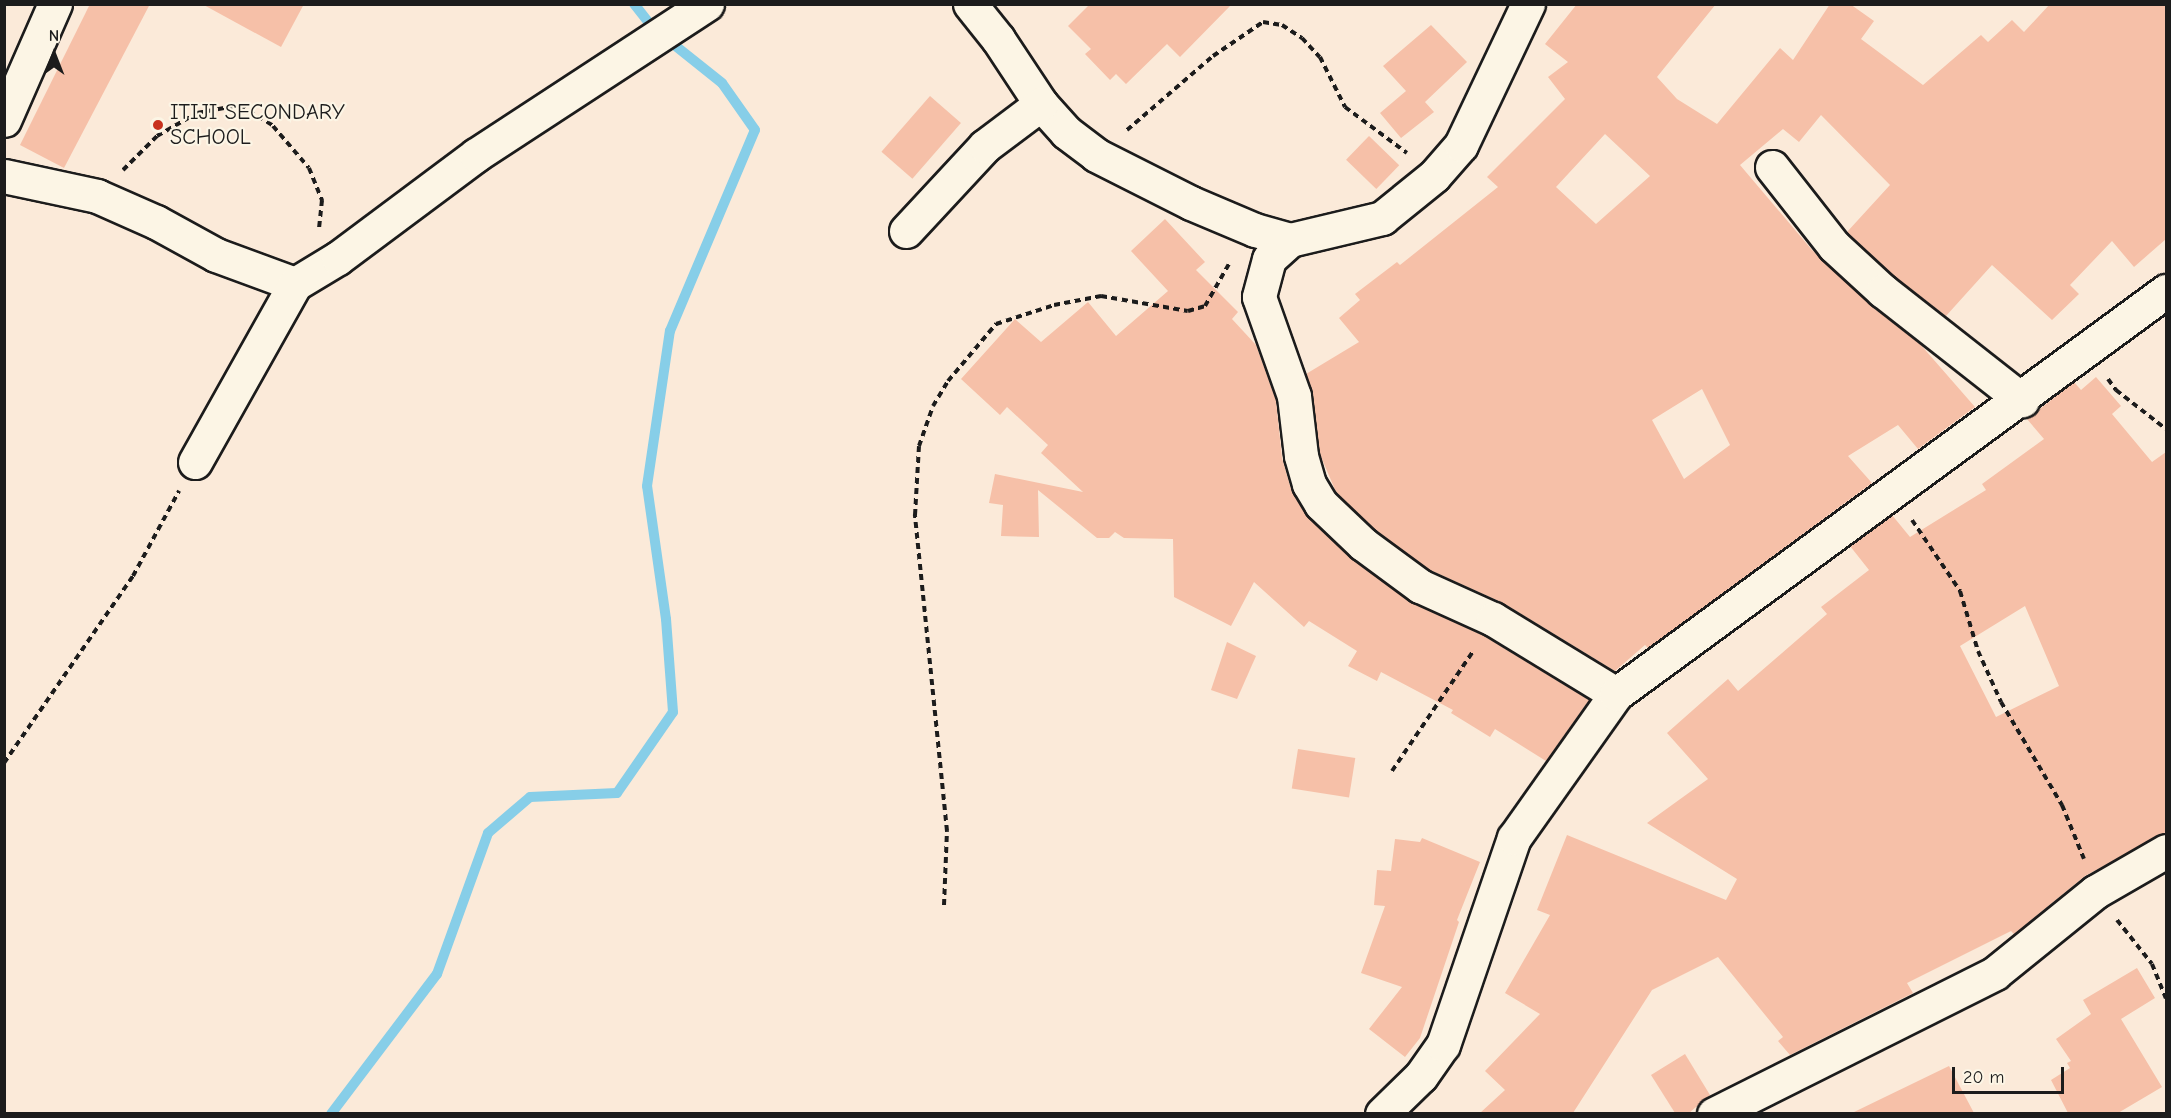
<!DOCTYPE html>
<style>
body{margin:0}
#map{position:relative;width:2171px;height:1118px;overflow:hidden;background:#fbead9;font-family:"Comic Neue",sans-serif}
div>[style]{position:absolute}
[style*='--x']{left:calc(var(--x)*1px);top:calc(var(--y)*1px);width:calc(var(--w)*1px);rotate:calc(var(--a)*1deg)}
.stream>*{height:10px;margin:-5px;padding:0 5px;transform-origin:5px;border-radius:5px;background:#87cee8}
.building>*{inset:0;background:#f6c0a8;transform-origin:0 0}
.path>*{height:4px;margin-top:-2px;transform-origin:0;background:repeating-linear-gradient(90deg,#1c1c1c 0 6px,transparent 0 10.5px)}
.roads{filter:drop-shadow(2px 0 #1c1c1c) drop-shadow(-2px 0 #1c1c1c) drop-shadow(0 2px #1c1c1c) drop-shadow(0 -2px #1c1c1c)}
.minor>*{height:33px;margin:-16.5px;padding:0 16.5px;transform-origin:16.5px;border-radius:16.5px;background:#fcf5e5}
.dots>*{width:16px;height:16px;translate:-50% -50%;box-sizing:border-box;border:3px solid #fcf5e5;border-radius:50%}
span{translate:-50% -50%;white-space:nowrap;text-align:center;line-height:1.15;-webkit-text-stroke:4.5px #fcf5e5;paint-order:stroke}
.poi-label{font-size:22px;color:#1c1c1c}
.left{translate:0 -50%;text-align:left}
.frame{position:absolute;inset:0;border:6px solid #1c1c1c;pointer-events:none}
.north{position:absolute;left:24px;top:24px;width:60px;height:60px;-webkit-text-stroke:4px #fcf5e5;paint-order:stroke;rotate:0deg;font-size:16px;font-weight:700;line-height:24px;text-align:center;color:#1c1c1c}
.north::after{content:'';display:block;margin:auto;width:21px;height:27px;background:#1c1c1c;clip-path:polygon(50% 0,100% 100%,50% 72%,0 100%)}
.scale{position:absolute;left:1952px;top:1067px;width:112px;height:27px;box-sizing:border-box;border:3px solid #1c1c1c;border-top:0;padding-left:8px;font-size:18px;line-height:21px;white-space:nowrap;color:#1c1c1c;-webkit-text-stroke:4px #fcf5e5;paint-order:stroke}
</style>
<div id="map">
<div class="stream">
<div style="--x:331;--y:1114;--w:176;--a:-52.9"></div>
<div style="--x:437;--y:974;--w:150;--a:-70.1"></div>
<div style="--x:488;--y:833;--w:55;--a:-40.6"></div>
<div style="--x:530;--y:797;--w:87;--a:-2.6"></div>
<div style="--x:617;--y:793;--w:98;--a:-55.3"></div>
<div style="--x:673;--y:712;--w:93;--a:-94.3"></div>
<div style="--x:666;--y:619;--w:134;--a:-98.1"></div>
<div style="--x:647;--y:486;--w:157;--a:-81.6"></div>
<div style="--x:670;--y:331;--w:218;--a:-67.1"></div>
<div style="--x:755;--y:130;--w:57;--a:-125.1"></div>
<div style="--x:722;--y:83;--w:88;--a:-141.4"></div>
<div style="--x:653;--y:28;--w:31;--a:-128"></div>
</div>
<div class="building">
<div style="clip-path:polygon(90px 4px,150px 4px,64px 168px,20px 145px)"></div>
<div style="clip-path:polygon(202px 4px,304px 4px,281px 47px)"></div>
<div style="clip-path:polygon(1090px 4px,1232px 4px,1180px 57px,1167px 44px,1126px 84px,1116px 74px,1110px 80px,1085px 54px,1091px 49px,1068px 26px)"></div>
<div style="clip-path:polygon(evenodd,1577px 4px,1716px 4px,1657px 77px,1677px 99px,1717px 124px,1780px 48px,1793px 60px,1830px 4px,1850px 4px,1874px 21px,1861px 39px,1923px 85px,1981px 35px,1988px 42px,2012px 20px,2024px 32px,2050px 4px,2166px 4px,2166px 239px,2134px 267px,2112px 241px,2070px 285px,2079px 294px,2052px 320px,1992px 265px,1946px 316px,1895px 277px,1847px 232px,1890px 185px,1821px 115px,1799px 142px,1783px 129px,1740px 165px,1812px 250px,1870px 305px,1920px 344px,1975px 407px,1918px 449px,1898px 425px,1848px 456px,1872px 483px,1648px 648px,1645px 645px,1615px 671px,1503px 603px,1430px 570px,1375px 530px,1336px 492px,1319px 452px,1313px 394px,1306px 374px,1359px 342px,1339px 318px,1360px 300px,1355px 294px,1397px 262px,1400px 265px,1498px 187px,1487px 177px,1565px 99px,1548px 77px,1568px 62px,1545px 44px,1577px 4px,1605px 134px,1650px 176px,1596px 224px,1556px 187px,1605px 134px,1577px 4px,1702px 389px,1730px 445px,1684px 479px,1652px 420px,1702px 389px)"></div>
<div style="clip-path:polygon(1431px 25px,1467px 62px,1425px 102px,1434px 112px,1401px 138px,1380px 113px,1406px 91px,1383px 66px)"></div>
<div style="left:930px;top:96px;width:41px;height:74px;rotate:41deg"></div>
<div style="left:1369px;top:136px;width:42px;height:33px;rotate:44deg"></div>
<div style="clip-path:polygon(1165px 219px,1205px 262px,1196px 270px,1238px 312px,1232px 319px,1256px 345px,1276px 400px,1282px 458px,1291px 489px,1308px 517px,1352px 559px,1409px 601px,1484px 636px,1589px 700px,1546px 761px,1495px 729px,1490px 737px,1451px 713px,1453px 710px,1381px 672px,1377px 681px,1348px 666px,1357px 651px,1309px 621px,1304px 627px,1254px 582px,1231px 626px,1174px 597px,1173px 539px,1124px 538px,1115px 532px,1109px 538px,1097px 538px,1038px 490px,1039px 537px,1001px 536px,1003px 505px,989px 503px,995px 474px,1083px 492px,1041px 453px,1048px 445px,1007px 407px,1000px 415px,961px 379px,1015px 319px,1041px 342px,1088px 302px,1116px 336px,1168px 291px,1131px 251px)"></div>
<div style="clip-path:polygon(evenodd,2096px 377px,2121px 406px,2112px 414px,2152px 462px,2166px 452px,2166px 832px,2085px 876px,2014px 934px,2011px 931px,1907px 983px,1913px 993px,1790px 1055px,1778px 1041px,1783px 1037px,1718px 957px,1652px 990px,1573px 1113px,1480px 1113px,1505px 1090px,1485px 1071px,1540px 1014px,1505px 993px,1550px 915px,1537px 910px,1567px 835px,1726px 900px,1737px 879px,1647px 823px,1708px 779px,1667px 733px,1728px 679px,1738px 691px,1827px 614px,1821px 607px,1869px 570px,1850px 546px,1892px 515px,1910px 537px,1986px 490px,1982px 484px,2044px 439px,2027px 419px,2074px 382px,2081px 390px,2096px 377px,2025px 606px,2059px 686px,1996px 717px,1960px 646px,2025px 606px)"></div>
<div style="clip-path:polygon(1227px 642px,1256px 656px,1237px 699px,1211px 690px)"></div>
<div style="left:1298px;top:749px;width:58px;height:40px;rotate:9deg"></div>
<div style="clip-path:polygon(1422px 838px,1480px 862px,1457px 920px,1459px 922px,1420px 1038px,1405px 1057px,1369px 1029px,1402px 987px,1361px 973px,1385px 906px,1374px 905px,1377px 870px,1391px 871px,1395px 839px,1420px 842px)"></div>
<div style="clip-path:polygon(2137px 968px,2155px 998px,2121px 1019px,2162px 1087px,2118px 1113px,2068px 1113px,2051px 1080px,2070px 1068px,2067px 1063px,2071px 1061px,2056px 1039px,2091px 1014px,2083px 1000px)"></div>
<div style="clip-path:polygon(1685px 1054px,1710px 1095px,1689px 1113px,1675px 1113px,1651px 1075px)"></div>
<div style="clip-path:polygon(1949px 1066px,1974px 1113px,1852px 1113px)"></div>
</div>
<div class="path">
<div style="--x:1127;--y:130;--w:113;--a:-40.7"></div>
<div style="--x:1213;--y:56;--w:60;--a:-34.2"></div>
<div style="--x:1263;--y:22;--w:19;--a:9"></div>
<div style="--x:1282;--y:25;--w:24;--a:33"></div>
<div style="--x:1302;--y:38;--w:26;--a:47"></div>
<div style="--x:1320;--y:57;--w:56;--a:63.4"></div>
<div style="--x:1345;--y:107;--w:77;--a:36.6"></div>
<div style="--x:123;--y:170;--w:48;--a:-45"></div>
<div style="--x:157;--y:136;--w:46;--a:-29.9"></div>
<div style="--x:197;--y:113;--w:44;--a:-10.5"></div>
<div style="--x:240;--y:105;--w:39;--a:32"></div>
<div style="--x:273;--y:126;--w:55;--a:49.4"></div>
<div style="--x:309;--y:168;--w:35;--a:68"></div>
<div style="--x:322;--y:200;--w:28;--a:96"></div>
<div style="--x:2108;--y:379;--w:14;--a:54"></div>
<div style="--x:2116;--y:390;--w:63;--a:38"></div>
<div style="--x:1912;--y:520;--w:86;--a:55.9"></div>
<div style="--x:1960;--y:591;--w:63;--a:73.3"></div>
<div style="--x:1978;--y:651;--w:56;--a:65.7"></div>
<div style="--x:2001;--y:702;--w:120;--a:59.4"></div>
<div style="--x:2062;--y:805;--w:58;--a:67.8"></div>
<div style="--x:4;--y:763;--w:227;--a:-55.4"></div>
<div style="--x:133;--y:576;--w:97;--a:-61.6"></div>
<div style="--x:1392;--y:771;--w:146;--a:-55.9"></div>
<div style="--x:944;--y:905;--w:74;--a:-87.7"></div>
<div style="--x:947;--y:831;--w:318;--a:-95.8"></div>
<div style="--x:915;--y:515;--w:69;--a:-86.7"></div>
<div style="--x:919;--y:446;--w:42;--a:-70.7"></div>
<div style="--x:933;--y:406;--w:29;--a:-59"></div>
<div style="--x:948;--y:381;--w:75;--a:-49.9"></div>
<div style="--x:996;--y:324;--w:61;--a:-18.1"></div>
<div style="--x:1054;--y:305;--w:48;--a:-10.8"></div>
<div style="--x:1101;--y:296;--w:88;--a:9.8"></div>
<div style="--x:1188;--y:311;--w:18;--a:-16"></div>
<div style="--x:1205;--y:306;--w:48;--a:-60.3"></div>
<div style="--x:2117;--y:920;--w:56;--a:51.5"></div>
<div style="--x:2152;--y:964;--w:37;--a:68"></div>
</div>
<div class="roads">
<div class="minor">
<div style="--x:970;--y:4;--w:45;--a:51.3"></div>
<div style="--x:998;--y:39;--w:78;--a:56.5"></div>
<div style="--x:1041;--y:104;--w:38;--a:48"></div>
<div style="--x:1066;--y:132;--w:38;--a:37"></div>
<div style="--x:1096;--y:155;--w:106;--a:26.8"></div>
<div style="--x:1191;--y:203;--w:69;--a:22.9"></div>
<div style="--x:1255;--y:230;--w:36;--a:16"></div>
<div style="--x:1290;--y:240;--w:95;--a:-13.4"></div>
<div style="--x:1382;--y:218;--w:67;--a:-38.9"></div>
<div style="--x:1434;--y:176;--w:41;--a:-48.9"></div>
<div style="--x:1461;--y:145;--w:156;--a:-64.6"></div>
<div style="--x:4;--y:120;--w:127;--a:-66.3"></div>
<div style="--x:1772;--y:167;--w:100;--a:51.9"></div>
<div style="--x:1834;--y:246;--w:67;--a:42.6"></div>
<div style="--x:1883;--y:291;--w:177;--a:38.1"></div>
<div style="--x:4;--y:176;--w:95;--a:12.1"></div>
<div style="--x:97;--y:196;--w:64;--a:23.8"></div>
<div style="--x:156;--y:222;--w:68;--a:28.8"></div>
<div style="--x:216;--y:255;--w:84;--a:20.2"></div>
<div style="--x:906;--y:231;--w:116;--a:-47.1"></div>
<div style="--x:985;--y:146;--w:70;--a:-36.9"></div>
<div style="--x:1290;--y:240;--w:28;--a:138"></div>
<div style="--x:1269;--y:259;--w:39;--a:105"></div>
<div style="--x:1259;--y:297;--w:105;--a:70.5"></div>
<div style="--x:1294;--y:396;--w:60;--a:83.3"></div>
<div style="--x:1301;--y:456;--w:29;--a:74"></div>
<div style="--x:1309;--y:484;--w:23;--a:59"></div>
<div style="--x:1321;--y:504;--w:58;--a:43.6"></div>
<div style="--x:1363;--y:544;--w:71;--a:36.4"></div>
<div style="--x:1420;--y:586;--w:80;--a:24.3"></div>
<div style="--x:1493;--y:619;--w:144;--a:31.4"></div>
<div style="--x:195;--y:462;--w:204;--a:-60.7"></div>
<div style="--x:295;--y:284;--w:50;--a:-31.2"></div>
<div style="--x:338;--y:258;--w:172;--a:-36.7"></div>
<div style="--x:476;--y:155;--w:276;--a:-33.2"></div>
<div style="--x:1382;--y:1114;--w:54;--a:-44.3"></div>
<div style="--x:1421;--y:1076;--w:38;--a:-55"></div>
<div style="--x:1443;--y:1045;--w:219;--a:-71.1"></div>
<div style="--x:1514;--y:838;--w:176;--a:-54.7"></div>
<div style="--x:1616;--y:694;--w:682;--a:-36.23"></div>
<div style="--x:1714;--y:1114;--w:314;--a:-26.6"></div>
<div style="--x:1995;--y:973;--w:129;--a:-39"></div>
<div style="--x:2095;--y:892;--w:82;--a:-30"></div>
</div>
</div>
<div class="dots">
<div style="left:158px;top:125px;background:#c8321e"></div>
</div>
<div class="poi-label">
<span class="left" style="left:170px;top:125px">ITIJI SECONDARY<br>SCHOOL</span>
</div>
<div class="frame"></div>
<div class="north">N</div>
<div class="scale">20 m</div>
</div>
